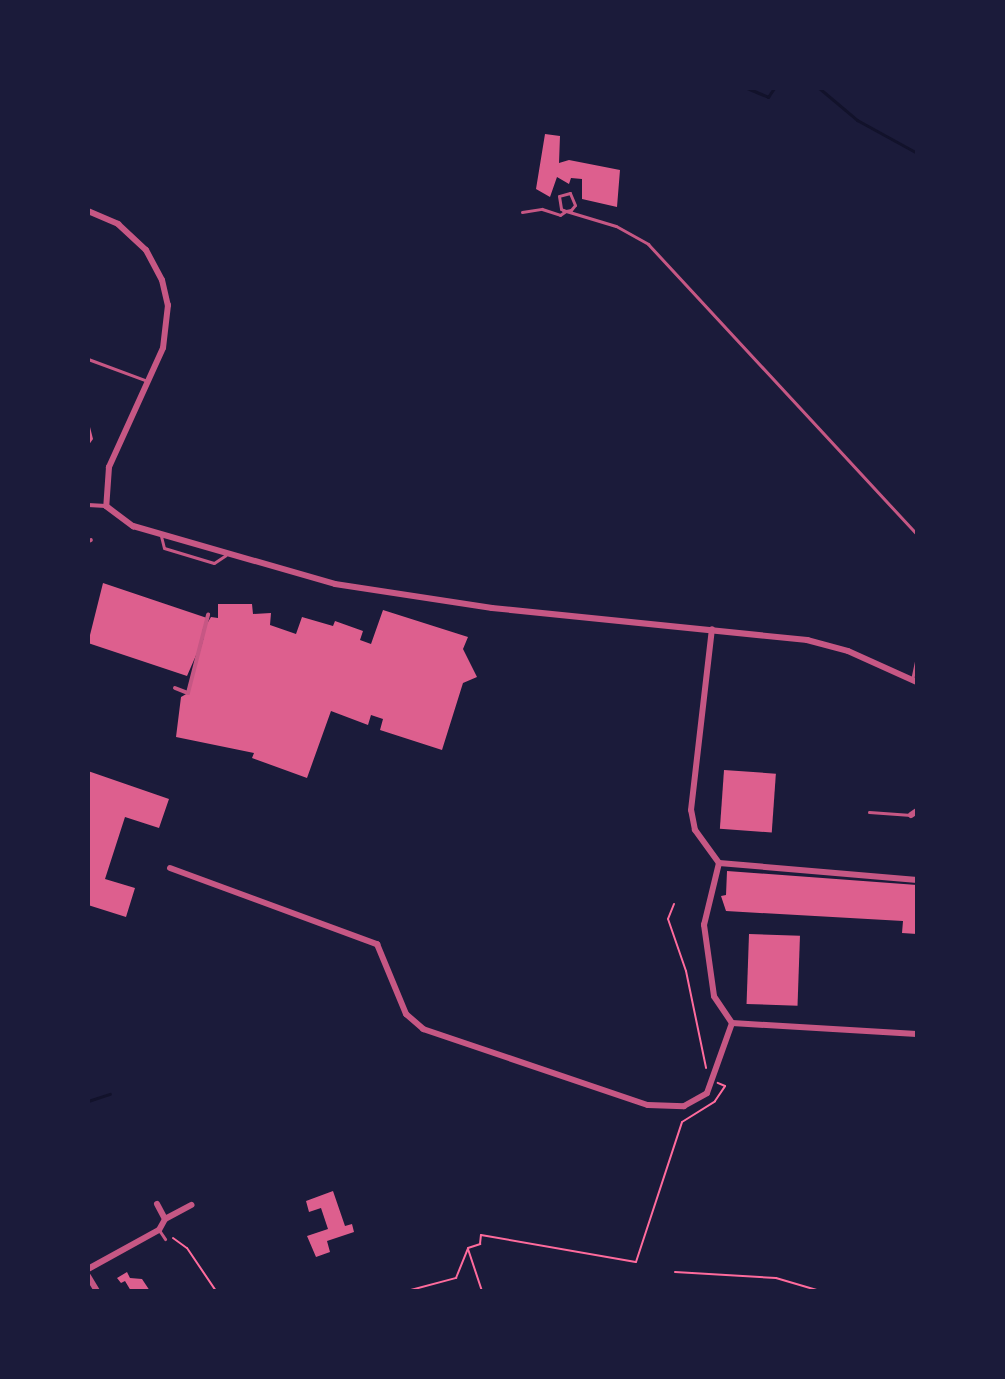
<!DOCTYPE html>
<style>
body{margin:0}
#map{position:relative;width:1005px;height:1379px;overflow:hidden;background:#1b1b3a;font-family:"Fira Sans Condensed",sans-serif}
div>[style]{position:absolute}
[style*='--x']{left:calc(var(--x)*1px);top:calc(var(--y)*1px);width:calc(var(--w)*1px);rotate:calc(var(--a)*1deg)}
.stream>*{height:3px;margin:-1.5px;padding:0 1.5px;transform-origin:1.5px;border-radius:1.5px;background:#12122b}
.building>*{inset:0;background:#dd5f8e;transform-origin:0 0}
.path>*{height:2px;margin:-1px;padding:0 1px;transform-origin:1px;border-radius:1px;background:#ff6b9d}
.service>*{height:3px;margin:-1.5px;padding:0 1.5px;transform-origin:1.5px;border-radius:1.5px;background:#c65784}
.pedestrian>*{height:4px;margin:-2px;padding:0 2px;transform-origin:2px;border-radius:2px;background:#c65784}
.minor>*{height:6px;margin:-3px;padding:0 3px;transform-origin:3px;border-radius:3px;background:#c65784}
span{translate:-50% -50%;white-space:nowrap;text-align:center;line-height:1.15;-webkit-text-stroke:6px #1b1b3a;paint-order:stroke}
.frame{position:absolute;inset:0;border:90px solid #1b1b3a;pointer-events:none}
</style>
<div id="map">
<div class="stream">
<div style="--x:747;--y:88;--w:23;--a:23"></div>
<div style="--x:768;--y:97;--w:11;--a:-56"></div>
<div style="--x:819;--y:88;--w:50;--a:40.1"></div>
<div style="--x:857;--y:120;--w:68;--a:28.8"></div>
<div style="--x:88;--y:1101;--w:23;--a:-18"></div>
</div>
<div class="building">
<div style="clip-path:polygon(545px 134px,560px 136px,559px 163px,569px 160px,620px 170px,617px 207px,582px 199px,582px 179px,571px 178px,569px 184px,557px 177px,550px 197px,536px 189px)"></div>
<div style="clip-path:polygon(88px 419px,93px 439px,88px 446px)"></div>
<div style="clip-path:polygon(103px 583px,207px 618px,202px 632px,211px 617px,218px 618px,218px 604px,252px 604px,253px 614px,271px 613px,270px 625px,296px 634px,302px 617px,333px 626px,335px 621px,363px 631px,360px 640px,371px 644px,383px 610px,468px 637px,463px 649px,477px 677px,463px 683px,442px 750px,380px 730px,383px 719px,371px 715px,368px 725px,331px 711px,307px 778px,252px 758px,254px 753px,176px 737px,181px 697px,188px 693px,204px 637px,187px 676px,88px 643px)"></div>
<div style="left:724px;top:770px;width:52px;height:59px;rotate:4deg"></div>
<div style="clip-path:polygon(88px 771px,169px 799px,159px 828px,125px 817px,105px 879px,135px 888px,126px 917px,88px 905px)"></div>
<div style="clip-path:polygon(727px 871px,917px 885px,917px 934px,902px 933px,903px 921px,726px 911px,721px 896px,726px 895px)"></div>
<div style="left:749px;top:934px;width:51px;height:70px;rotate:2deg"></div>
<div style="clip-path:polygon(333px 1191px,345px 1226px,352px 1224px,354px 1232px,327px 1241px,330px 1252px,316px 1257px,307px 1236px,328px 1229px,321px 1208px,309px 1212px,306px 1201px)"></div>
<div style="clip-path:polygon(127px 1272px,130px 1278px,142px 1279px,150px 1291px,131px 1291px,125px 1281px,121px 1283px,117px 1278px)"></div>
</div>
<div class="path">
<div style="--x:674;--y:904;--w:16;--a:112"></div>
<div style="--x:668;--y:919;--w:55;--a:70.9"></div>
<div style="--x:686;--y:971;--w:99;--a:78.3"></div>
<div style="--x:173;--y:1238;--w:17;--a:36"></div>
<div style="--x:187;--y:1248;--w:52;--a:56"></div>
<div style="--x:468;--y:1249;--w:44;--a:71.6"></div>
<div style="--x:675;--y:1272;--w:101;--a:3.4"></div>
<div style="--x:776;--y:1278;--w:46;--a:16.5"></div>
<div style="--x:407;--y:1291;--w:51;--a:-14.9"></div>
<div style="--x:456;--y:1278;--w:32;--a:-68"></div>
<div style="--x:468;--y:1248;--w:13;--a:-18"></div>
<div style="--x:480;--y:1244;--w:9;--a:-84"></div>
<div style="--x:481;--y:1235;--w:157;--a:9.9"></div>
<div style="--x:636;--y:1262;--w:147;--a:-71.8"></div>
<div style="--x:682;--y:1122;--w:39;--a:-32"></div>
<div style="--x:715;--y:1101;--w:18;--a:-56"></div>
<div style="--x:725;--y:1086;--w:8;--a:-157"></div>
</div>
<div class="service">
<div style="--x:522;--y:212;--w:20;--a:-9"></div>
<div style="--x:542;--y:209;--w:19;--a:18"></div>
<div style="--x:560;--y:215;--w:7;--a:-34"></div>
<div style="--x:566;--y:211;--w:5;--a:-11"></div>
<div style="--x:571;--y:210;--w:6;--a:-51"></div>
<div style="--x:575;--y:205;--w:13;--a:-113"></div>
<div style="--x:570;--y:193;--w:11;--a:165"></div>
<div style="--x:559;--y:196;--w:13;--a:81"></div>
<div style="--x:561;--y:209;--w:2;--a:27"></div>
<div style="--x:563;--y:210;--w:3;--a:18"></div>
<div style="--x:566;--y:211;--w:52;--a:16.7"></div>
<div style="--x:616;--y:226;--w:37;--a:29"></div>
<div style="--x:648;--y:244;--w:396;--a:47.2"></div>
<div style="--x:88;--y:359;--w:63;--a:20.4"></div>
<div style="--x:161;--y:536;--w:12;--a:76"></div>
<div style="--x:164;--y:548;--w:52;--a:16.7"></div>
<div style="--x:214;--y:563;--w:14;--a:-34"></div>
<div style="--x:912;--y:680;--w:24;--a:-78"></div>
<div style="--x:869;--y:812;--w:42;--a:4.1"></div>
<div style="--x:159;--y:1230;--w:11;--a:56"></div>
</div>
<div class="pedestrian">
<div style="--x:88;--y:505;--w:18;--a:3"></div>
<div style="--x:88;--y:541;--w:3;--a:-18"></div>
<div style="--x:175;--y:688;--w:14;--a:21"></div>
<div style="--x:188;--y:693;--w:81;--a:-75.6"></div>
</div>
<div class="minor">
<div style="--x:88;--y:211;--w:33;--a:23"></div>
<div style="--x:118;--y:224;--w:38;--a:43"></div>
<div style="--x:146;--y:250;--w:34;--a:62"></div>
<div style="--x:162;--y:280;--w:26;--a:77"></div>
<div style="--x:168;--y:305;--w:43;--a:96.6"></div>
<div style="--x:163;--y:348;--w:131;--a:114.4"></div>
<div style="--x:109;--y:467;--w:39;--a:94"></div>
<div style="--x:106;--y:506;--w:34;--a:37"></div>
<div style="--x:133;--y:526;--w:210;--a:16"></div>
<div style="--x:335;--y:584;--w:159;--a:8.7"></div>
<div style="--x:492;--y:608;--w:317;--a:5.8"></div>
<div style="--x:807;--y:640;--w:42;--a:15"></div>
<div style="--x:848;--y:651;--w:76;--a:24.2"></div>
<div style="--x:911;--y:815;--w:7;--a:-34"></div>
<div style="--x:719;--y:863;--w:199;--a:4.9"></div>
<div style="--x:170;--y:868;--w:221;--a:20.2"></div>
<div style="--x:377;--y:944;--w:76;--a:67.5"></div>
<div style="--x:406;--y:1014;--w:23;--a:41"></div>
<div style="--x:423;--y:1029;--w:237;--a:18.7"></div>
<div style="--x:648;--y:1105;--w:36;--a:2"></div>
<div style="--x:684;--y:1106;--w:26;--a:-29"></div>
<div style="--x:707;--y:1093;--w:74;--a:-70.3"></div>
<div style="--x:732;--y:1023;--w:32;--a:-124"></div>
<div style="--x:714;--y:996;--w:72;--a:-98"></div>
<div style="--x:704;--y:925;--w:64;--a:-76.4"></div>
<div style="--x:719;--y:863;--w:41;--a:-126"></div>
<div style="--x:695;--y:830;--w:20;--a:-101"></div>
<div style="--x:691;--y:810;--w:182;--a:-83.4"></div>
<div style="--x:732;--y:1023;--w:185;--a:3.4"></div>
<div style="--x:165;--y:1219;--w:30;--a:-28"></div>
<div style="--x:88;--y:1269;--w:81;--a:-28.8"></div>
<div style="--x:159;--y:1230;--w:13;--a:-61"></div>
<div style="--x:165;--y:1219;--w:17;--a:-118"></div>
<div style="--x:88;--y:1276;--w:17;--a:59"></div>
</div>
<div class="frame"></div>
</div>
